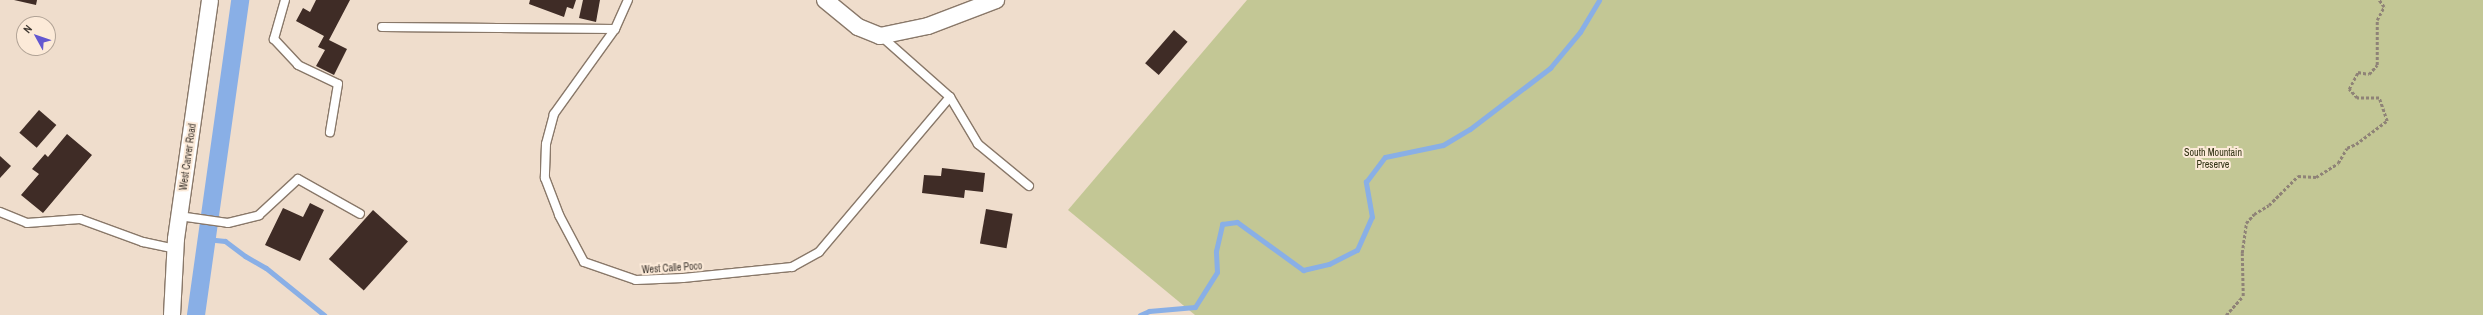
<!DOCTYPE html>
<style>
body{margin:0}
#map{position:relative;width:2483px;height:315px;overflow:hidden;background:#efddcc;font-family:"Archivo Narrow",sans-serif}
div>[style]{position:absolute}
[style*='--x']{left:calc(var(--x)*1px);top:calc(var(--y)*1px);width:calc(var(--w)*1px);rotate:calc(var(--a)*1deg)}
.green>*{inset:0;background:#c3c795}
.stream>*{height:5px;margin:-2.5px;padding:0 2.5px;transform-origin:2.5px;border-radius:2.5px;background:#89afe6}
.canal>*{height:18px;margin:-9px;padding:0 9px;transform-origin:9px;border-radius:9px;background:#89afe6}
.building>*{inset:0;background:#3f2c26;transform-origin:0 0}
.path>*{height:2.5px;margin-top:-1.25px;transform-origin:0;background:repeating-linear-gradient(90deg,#8f8377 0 3px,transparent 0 5px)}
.roads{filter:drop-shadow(1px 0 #897869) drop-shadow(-1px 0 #897869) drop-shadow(0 1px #897869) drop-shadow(0 -1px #897869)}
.lane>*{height:8px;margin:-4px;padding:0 4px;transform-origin:4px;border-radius:4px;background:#fff}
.street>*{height:16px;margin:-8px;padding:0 8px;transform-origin:8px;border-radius:8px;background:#fff}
span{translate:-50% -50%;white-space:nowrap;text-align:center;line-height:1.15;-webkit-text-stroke:4px #fcead8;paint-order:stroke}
.park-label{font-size:10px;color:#313213}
.street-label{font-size:10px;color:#403932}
.north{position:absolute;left:16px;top:16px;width:40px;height:40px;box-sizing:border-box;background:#fcead8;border:1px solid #b1a396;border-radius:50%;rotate:310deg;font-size:11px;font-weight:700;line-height:16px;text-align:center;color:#403932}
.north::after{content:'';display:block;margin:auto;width:14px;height:18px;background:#6357d0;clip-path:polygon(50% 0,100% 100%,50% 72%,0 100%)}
</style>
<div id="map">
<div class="green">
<div style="clip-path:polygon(1247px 0,2483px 0,2483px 315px,1195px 315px,1068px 210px)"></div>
</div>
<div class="stream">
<div style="--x:206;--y:239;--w:19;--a:6"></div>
<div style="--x:225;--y:241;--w:25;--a:37"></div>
<div style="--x:245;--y:256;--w:24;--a:30"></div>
<div style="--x:266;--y:268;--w:75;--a:39"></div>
<div style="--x:1140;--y:315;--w:10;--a:-24"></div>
<div style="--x:1149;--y:311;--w:46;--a:-5"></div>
<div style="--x:1195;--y:307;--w:41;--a:-57.8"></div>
<div style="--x:1217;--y:272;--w:21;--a:-93"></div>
<div style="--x:1216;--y:251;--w:28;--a:-77"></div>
<div style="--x:1222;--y:224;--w:15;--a:-8"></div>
<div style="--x:1237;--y:222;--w:82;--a:36"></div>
<div style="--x:1303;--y:270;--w:27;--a:-13"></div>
<div style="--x:1329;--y:264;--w:31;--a:-27"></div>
<div style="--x:1357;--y:250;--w:36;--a:-66"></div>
<div style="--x:1372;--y:217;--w:36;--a:-100"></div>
<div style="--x:1366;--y:182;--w:31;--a:-53"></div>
<div style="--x:1385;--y:157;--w:59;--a:-11.7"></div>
<div style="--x:1443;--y:145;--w:31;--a:-31"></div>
<div style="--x:1470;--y:129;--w:101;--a:-37.3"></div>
<div style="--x:1550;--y:68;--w:47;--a:-50.2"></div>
<div style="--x:1580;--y:32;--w:37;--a:-59"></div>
</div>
<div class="canal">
<div style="--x:196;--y:315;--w:318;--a:-82"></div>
</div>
<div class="building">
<div style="clip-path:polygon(14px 0,37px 0,36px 5px)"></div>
<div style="clip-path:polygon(316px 0,350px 0,329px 40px,347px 49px,334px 75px,316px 66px,325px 50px,318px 47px,324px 36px,296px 21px,303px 8px,310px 12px)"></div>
<div style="clip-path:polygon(530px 0,576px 0,573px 9px,567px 7px,564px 17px,529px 4px)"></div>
<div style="clip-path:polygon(583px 0,600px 0,596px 22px,579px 18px)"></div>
<div style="left:1174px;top:30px;width:18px;height:44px;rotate:41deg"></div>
<div style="left:39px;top:110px;width:23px;height:30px;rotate:41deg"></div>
<div style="clip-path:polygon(67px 134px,92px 155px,43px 213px,21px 195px,39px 174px,32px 169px,45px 154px,48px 157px)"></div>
<div style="clip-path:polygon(0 156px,11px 166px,0 178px)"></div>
<div style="clip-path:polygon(942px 168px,985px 173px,983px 192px,965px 190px,964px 198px,922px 193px,924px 175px,941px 176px)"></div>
<div style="clip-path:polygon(310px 203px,324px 210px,300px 261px,265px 245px,283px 208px,303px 217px)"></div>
<div style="left:986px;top:209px;width:27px;height:35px;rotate:10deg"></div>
<div style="left:373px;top:210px;width:47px;height:66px;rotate:42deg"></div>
</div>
<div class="path">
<div style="--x:2226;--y:315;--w:25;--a:-48"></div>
<div style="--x:2243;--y:296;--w:43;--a:-91.3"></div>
<div style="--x:2242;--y:253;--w:30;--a:-82"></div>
<div style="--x:2246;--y:223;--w:12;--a:-48"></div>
<div style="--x:2254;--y:214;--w:17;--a:-31"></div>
<div style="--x:2269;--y:205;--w:41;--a:-45"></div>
<div style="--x:2298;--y:176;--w:18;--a:3"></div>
<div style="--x:2316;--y:177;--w:26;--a:-32"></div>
<div style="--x:2338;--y:163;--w:17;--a:-59"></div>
<div style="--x:2347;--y:148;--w:10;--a:-24"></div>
<div style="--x:2356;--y:144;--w:39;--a:-37"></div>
<div style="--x:2387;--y:121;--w:24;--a:-109"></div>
<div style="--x:2379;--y:98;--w:22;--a:180"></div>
<div style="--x:2357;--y:98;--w:12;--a:-132"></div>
<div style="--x:2349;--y:89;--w:19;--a:-62"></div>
<div style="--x:2358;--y:72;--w:11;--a:10"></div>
<div style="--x:2369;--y:74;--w:12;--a:-48"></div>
<div style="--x:2377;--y:65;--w:45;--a:-90"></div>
<div style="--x:2377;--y:20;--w:15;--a:-62"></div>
<div style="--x:2384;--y:7;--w:9;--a:-126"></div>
</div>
<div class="roads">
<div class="lane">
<div style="--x:285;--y:0;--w:41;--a:105.8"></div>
<div style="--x:274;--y:39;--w:35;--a:47"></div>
<div style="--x:298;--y:65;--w:44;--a:25.4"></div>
<div style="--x:338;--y:84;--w:49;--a:99.5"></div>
<div style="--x:382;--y:27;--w:233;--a:0.5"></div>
<div style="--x:615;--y:29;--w:32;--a:-66"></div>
<div style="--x:615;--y:29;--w:105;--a:125.7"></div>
<div style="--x:554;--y:114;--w:31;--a:105"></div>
<div style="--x:546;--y:144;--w:34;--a:92"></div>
<div style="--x:545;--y:178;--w:40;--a:69"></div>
<div style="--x:559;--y:215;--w:53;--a:62"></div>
<div style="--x:584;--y:262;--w:55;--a:19.1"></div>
<div style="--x:636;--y:280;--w:47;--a:-2.4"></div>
<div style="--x:683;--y:278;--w:110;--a:-5.8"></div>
<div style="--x:792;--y:267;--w:31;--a:-29"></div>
<div style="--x:819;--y:252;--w:203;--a:-49.8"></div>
<div style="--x:881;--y:36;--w:92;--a:41.5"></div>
<div style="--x:950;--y:97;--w:55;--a:59.2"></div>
<div style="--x:978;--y:144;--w:66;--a:39.5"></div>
<div style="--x:0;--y:212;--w:29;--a:22"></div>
<div style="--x:27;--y:223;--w:53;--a:-4.3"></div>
<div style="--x:80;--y:219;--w:67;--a:20.1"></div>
<div style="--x:143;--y:242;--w:33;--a:12"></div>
<div style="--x:179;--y:216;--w:49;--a:8.1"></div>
<div style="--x:228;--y:223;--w:32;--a:-14"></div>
<div style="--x:259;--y:215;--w:53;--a:-42.7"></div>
<div style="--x:298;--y:179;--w:71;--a:29.4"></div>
</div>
<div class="street">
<div style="--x:825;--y:0;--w:43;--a:39.3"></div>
<div style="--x:858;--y:27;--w:24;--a:22"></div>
<div style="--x:880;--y:36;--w:49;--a:-11.8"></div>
<div style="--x:928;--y:26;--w:73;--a:-20.9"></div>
<div style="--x:172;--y:315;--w:76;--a:-87"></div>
<div style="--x:176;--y:239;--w:241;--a:-81.9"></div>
</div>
</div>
<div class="park-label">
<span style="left:2213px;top:158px">South Mountain<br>Preserve</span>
</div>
<div class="street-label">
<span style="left:188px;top:157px;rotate:-82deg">West Carver Road</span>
<span style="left:672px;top:268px;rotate:-4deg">West Calle Poco</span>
</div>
<div class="north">N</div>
</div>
